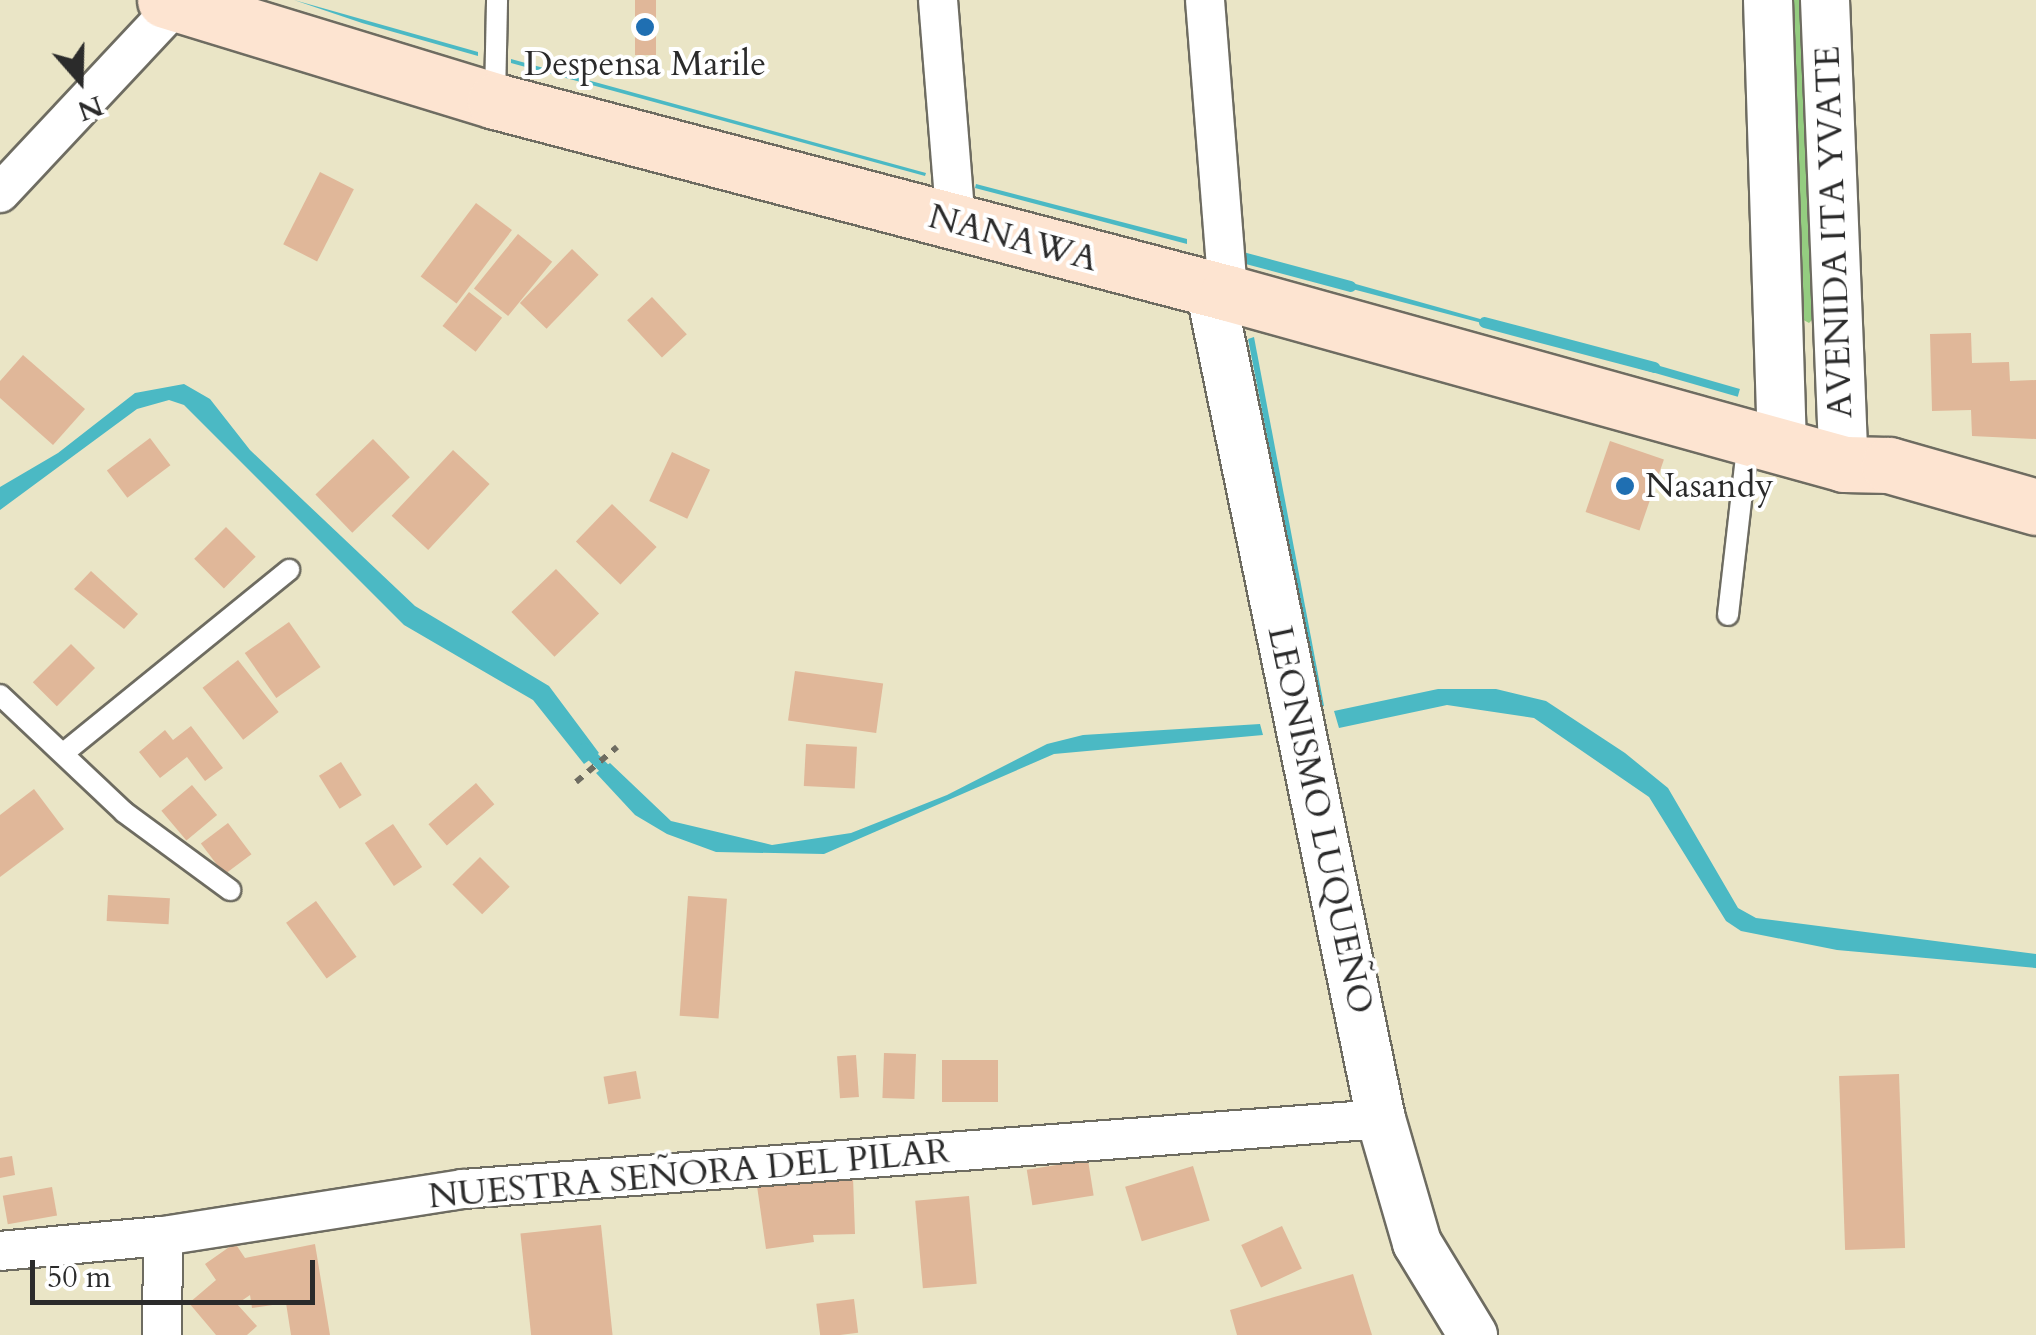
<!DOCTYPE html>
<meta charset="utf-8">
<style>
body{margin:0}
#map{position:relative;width:2036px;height:1335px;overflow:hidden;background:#eae5c6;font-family:Cardo,serif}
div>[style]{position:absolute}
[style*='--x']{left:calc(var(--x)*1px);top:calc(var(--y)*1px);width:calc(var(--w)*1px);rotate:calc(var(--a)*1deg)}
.green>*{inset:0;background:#94cd80}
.water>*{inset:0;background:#4bb9c4;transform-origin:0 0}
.stream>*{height:11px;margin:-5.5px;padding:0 5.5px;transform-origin:5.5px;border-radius:5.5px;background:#4bb9c4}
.building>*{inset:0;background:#e0b799;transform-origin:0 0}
.path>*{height:6px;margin-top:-3px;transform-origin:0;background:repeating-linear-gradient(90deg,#6e6c61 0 8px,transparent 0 16px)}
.roads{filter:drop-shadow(2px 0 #6e6c61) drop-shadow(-2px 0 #6e6c61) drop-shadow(0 2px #6e6c61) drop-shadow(0 -2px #6e6c61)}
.service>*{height:20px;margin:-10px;padding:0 10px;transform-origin:10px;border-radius:10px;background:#fff}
.minor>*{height:38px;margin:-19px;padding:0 19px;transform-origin:19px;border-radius:19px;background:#fff}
.tertiary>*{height:48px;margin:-24px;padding:0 24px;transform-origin:24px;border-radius:24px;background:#fff}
.secondary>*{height:55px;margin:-27.5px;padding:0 27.5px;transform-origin:27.5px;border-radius:27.5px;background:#fde4d1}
.dots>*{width:28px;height:28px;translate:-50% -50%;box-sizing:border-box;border:5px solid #fff;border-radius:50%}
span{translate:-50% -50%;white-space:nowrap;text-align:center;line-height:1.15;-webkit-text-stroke:8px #fff;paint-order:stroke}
.poi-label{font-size:35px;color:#2b2b2b}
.left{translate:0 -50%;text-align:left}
.street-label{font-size:35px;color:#2b2b2b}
.north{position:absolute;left:30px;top:30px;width:100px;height:100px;-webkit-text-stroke:8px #fff;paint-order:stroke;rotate:160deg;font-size:28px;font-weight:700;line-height:40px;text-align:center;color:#2b2b2b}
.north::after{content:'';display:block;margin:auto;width:35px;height:45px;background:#2b2b2b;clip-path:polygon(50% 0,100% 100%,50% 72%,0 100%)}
.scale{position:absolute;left:30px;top:1260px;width:285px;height:45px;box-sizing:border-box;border:5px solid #2b2b2b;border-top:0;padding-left:12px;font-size:30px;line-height:35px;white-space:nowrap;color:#2b2b2b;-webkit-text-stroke:8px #fff;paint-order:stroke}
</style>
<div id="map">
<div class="green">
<div style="clip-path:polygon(1787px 0,1802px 0,1814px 318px,1809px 323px,1800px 318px)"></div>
</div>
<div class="water">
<div style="clip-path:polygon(294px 0,478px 52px,478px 56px,362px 23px)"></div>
<div style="clip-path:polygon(511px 59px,926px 173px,925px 176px,511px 63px)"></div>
<div style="clip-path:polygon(976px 184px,1187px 239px,1187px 244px,975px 188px)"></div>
<div style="clip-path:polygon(1338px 279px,1498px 324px,1497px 327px,1337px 285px)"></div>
<div style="clip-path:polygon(1254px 337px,1324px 706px,1320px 707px,1248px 339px)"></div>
<div style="left:1639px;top:360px;width:105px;height:8px;rotate:16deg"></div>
<div style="clip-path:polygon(184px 384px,210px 399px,250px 450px,415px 606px,549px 686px,599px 753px,584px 764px,533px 700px,404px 625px,184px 405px,169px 400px,137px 409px,0 510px,0 487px,58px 453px,135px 393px)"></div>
<div style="clip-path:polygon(1438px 689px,1496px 689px,1546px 701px,1625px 753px,1668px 788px,1738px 908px,1756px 918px,2036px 954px,2036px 968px,1837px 950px,1741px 931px,1726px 921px,1649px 797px,1534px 718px,1447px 705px,1339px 728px,1334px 711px)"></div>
<div style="clip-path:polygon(1260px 724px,1263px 735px,1054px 754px,824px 854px,716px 852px,667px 834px,635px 815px,596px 773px,610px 763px,671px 821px,772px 845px,851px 833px,947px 795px,1047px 744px,1083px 735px)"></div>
</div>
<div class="stream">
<div style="--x:1242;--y:257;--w:112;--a:15"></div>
<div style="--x:1484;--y:322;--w:176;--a:14.8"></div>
<div style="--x:584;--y:748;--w:41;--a:45"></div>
</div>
<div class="building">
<div style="left:635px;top:0;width:21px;height:55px"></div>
<div style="left:320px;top:172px;width:38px;height:81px;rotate:27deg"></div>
<div style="left:476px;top:203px;width:45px;height:92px;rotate:37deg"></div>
<div style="left:518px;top:234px;width:44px;height:70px;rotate:39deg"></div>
<div style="left:572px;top:249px;width:37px;height:75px;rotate:44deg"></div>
<div style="left:469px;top:292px;width:42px;height:43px;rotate:38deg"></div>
<div style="left:652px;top:297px;width:51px;height:34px;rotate:47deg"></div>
<div style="clip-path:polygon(1971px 333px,1972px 363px,2009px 362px,2010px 381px,2036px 380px,2036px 439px,1972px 436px,1971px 410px,1932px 411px,1930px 334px)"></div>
<div style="clip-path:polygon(23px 355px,85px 409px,53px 445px,0 398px,0 381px)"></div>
<div style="left:150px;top:438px;width:34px;height:54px;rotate:53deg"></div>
<div style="left:373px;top:439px;width:53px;height:80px;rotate:46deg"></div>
<div style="left:1610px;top:441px;width:57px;height:75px;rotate:19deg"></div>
<div style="left:453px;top:450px;width:50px;height:90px;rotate:43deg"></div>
<div style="left:672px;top:452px;width:42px;height:54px;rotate:25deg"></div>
<div style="left:612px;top:504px;width:62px;height:52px;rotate:44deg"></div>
<div style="left:226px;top:527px;width:42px;height:45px;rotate:45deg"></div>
<div style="left:556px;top:569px;width:62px;height:62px;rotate:46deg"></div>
<div style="clip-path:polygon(91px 571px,138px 614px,124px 629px,74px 589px)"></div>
<div style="left:289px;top:622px;width:55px;height:54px;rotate:55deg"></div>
<div style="left:71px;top:644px;width:34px;height:54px;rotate:45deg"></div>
<div style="left:238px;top:660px;width:66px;height:45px;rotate:52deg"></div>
<div style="left:795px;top:671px;width:89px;height:50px;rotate:8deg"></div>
<div style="clip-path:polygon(191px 726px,223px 768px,205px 781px,187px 757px,160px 778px,139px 752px,165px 730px,173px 740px)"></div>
<div style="left:806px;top:744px;width:51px;height:42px;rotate:3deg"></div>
<div style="left:341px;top:762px;width:39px;height:26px;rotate:58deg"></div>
<div style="left:476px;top:783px;width:28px;height:63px;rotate:49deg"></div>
<div style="left:192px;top:785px;width:39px;height:40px;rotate:50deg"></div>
<div style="clip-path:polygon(34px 789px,64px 829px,0 877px,0 815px)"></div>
<div style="left:228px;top:823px;width:39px;height:34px;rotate:53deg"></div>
<div style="left:393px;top:824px;width:52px;height:34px;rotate:56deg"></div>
<div style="left:480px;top:857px;width:42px;height:39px;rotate:45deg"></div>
<div style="left:108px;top:895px;width:62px;height:26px;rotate:3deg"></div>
<div style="left:688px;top:896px;width:39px;height:120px;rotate:4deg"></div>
<div style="left:316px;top:901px;width:69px;height:37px;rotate:54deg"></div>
<div style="left:884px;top:1053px;width:32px;height:45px;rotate:2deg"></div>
<div style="left:856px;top:1055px;width:42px;height:19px;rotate:86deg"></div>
<div style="left:998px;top:1060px;width:42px;height:56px;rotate:90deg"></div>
<div style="left:636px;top:1071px;width:28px;height:33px;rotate:80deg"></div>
<div style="left:1899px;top:1074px;width:174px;height:60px;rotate:88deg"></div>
<div style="clip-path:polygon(12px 1156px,15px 1175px,0 1178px,0 1158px)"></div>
<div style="left:1088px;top:1160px;width:36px;height:62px;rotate:81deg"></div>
<div style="left:1193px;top:1166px;width:57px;height:71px;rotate:73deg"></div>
<div style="clip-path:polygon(853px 1177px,855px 1234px,813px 1235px,814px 1242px,766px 1249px,757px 1186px)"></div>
<div style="left:52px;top:1187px;width:29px;height:50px;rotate:80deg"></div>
<div style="left:969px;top:1196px;width:88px;height:54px;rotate:85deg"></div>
<div style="left:601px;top:1225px;width:111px;height:81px;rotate:84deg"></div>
<div style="left:1282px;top:1226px;width:47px;height:45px;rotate:65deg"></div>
<div style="clip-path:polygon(235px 1243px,245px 1258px,315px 1244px,330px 1335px,291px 1335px,286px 1303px,252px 1308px,250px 1295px,237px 1304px,257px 1326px,247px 1335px,216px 1335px,189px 1303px,216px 1280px,205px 1264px)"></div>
<div style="clip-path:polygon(1353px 1274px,1372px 1335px,1237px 1335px,1230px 1310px)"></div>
<div style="left:854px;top:1299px;width:34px;height:38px;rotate:83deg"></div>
</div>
<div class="path">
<div style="--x:576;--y:782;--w:54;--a:-40.5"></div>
</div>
<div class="roads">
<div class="service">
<div style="--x:495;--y:98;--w:98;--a:-88.8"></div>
<div style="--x:1728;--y:615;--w:177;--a:-83.5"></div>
<div style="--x:0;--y:695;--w:170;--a:43.3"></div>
<div style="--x:124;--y:812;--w:132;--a:36.3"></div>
<div style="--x:65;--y:752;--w:289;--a:-39.1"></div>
</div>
<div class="minor">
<div style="--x:938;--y:0;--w:224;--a:85.4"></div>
<div style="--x:1205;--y:0;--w:294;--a:85.5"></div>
<div style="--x:0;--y:193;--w:258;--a:-46.9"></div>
<div style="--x:0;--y:1251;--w:164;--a:-5.3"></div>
<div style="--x:163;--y:1236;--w:304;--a:-8.9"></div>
<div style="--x:463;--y:1189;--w:921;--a:-4.36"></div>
<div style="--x:162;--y:1335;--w:99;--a:-89.4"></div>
</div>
<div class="tertiary">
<div style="--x:1768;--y:0;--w:446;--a:88.2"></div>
<div style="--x:1825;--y:0;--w:464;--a:87.7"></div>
<div style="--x:1210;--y:289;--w:847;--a:78.36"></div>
<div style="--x:1381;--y:1119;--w:129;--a:73.8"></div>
<div style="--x:1417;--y:1243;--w:108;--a:58.7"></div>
</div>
<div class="secondary">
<div style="--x:165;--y:0;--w:345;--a:17"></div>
<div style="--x:495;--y:101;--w:758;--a:14.68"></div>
<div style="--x:1228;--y:293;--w:639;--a:15.51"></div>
<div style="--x:1844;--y:464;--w:45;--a:1.3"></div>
<div style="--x:1889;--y:465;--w:153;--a:15.9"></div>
</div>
</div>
<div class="dots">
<div style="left:645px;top:27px;background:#1f6fb2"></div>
<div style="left:1625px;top:486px;background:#1f6fb2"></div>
</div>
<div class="poi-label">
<span style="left:645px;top:64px">Despensa Marile</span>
<span class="left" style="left:1645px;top:486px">Nasandy</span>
</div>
<div class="street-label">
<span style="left:1834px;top:232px;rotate:-92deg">AVENIDA ITA YVATE</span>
<span style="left:1013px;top:238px;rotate:15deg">NANAWA</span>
<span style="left:1320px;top:820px;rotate:78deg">LEONISMO LUQUEÑO</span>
<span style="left:689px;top:1174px;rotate:-5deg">NUESTRA SEÑORA DEL PILAR</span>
</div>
<div class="north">N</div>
<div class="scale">50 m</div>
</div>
